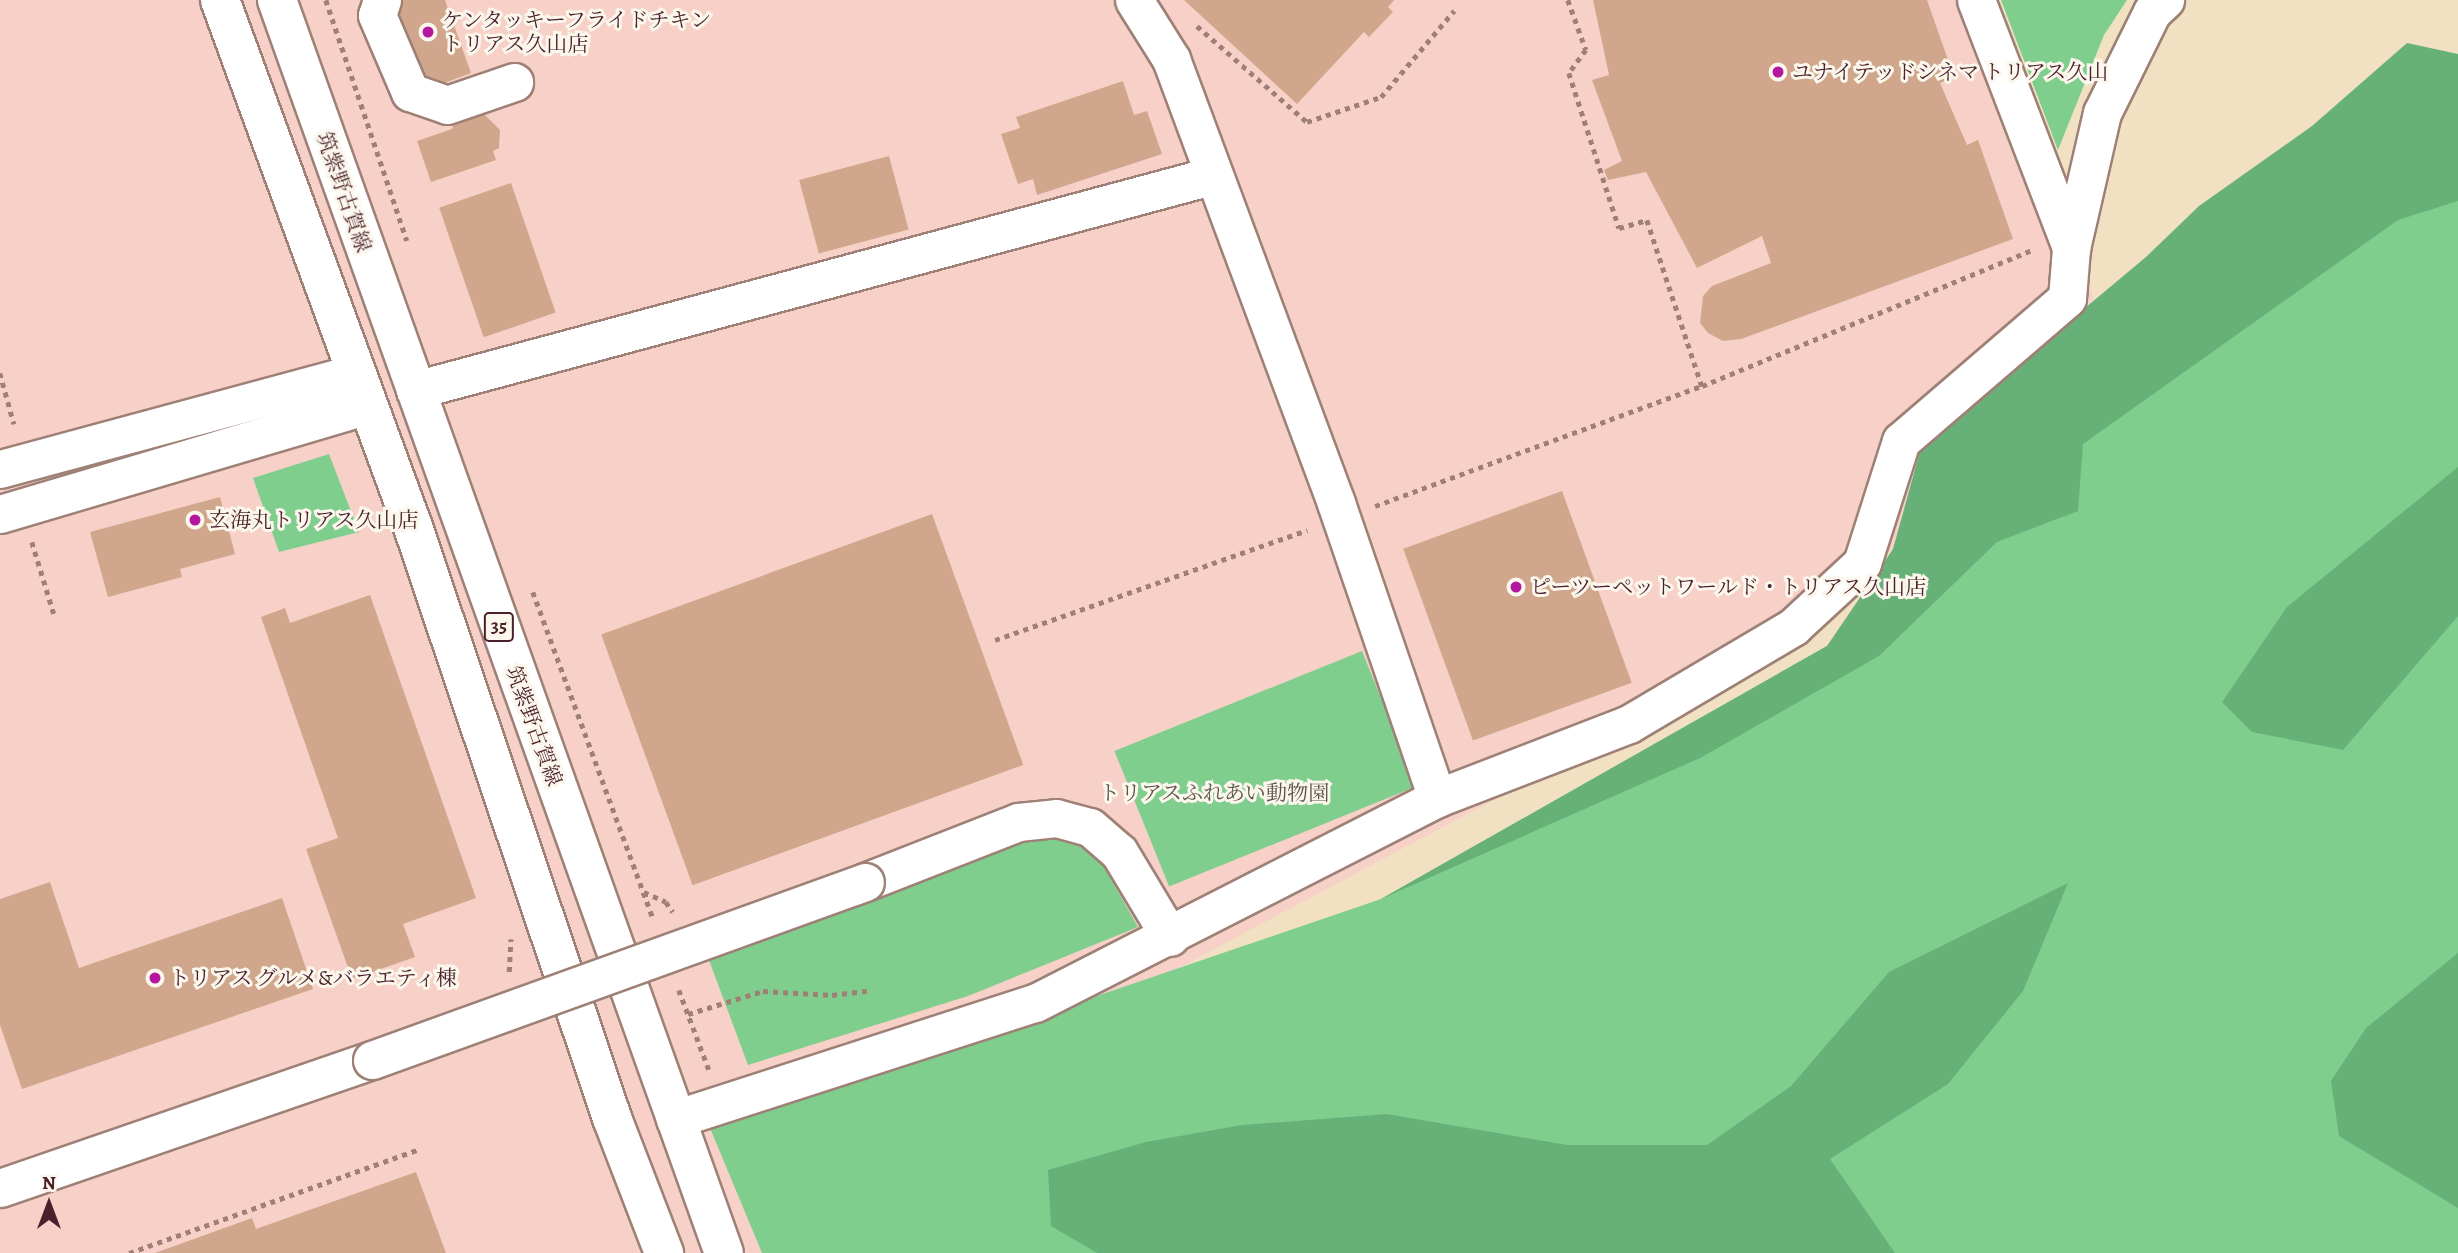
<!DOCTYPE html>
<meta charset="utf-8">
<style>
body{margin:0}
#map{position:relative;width:2458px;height:1253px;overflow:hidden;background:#f1e1c2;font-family:Alegreya,"Noto Serif JP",serif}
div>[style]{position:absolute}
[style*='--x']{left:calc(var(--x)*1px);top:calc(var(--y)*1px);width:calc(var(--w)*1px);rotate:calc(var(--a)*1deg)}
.built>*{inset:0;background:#f7d1c7}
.green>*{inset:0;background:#7fce8e;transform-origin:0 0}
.forest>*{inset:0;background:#67b179}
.building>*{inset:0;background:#d0a78c;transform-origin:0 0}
.path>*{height:4.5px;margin-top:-2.25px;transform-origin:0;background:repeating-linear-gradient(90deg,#9e8076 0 5px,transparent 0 10px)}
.roads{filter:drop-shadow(2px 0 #9e8076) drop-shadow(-2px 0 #9e8076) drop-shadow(0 2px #9e8076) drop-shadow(0 -2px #9e8076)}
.minor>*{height:37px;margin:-18.5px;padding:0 18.5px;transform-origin:18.5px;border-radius:18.5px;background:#fff}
.major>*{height:38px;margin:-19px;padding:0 19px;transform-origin:19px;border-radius:19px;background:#fff}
.bridges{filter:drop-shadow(2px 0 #9e8076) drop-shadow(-2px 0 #9e8076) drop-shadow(0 2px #9e8076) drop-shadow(0 -2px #9e8076)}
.minor-bridge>*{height:37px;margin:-18.5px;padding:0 18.5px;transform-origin:18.5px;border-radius:18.5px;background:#fff}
.dots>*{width:19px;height:19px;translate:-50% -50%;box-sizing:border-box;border:4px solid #fbf7ec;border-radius:50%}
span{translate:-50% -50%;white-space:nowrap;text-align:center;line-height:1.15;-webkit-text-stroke:6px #fbf7ec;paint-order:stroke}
.shield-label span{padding:2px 5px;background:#fbf7ec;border:2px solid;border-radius:5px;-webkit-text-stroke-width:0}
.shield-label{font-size:19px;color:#4a1f2b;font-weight:700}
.poi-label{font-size:21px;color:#4a1f2b}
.left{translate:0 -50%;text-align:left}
.street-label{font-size:21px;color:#4a1f2b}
.park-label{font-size:21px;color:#5a5449}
.north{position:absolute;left:14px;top:1169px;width:70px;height:70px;-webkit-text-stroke:5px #fbf7ec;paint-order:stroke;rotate:0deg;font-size:19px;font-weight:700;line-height:28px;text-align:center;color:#4a1f2b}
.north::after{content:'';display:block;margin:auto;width:24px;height:32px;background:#4a1f2b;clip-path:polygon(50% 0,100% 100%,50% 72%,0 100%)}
</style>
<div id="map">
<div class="built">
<div style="clip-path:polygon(0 0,1992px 0,2094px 299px,1922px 444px,1893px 549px,1803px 644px,1475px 810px,1038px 1043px,773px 1253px,0 1253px)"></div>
</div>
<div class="green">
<div style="clip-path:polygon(2001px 0,2127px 0,2104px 35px,2058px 150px)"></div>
<div style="clip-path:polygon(2458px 58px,2458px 1253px,762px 1253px,710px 1128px,1381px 899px,1827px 646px,1907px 550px)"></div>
<div style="clip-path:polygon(329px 454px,359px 532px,279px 552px,253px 478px)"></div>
<div style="left:1362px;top:651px;width:146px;height:267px;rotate:68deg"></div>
<div style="clip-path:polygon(1024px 840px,1073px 840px,1099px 858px,1138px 927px,968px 996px,748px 1065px,709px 960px)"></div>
</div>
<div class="forest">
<div style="clip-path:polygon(2407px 43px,2458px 54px,2458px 201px,2398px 220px,2083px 444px,2078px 511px,1997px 542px,1879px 656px,1700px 758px,1381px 899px,1827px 646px,1893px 549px,1922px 444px,2146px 257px,2199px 206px,2312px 126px)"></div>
<div style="clip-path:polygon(2458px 467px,2458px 616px,2343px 750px,2252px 732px,2222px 702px,2287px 607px)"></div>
<div style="clip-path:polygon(2068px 883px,2023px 991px,1948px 1084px,1830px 1159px,1895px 1253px,1097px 1253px,1051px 1226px,1048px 1170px,1146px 1142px,1242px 1125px,1387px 1114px,1567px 1145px,1707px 1145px,1791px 1086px,1889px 972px)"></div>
<div style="clip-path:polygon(2458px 953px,2458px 1208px,2339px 1136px,2331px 1081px,2366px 1028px)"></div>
</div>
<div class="building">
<div style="clip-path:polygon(394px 0,445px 0,471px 73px,434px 87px,420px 83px)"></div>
<div style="clip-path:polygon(1184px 0,1394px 0,1388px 7px,1393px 12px,1369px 37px,1364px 32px,1297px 104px)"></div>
<div style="clip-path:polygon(1593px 0,1927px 0,1954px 77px,1940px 83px,1967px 145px,1978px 140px,2013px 239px,1741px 339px,1723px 341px,1708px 333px,1700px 323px,1703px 296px,1712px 286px,1771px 263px,1762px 236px,1697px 268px,1646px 172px,1608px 180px,1604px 170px,1622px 161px,1592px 80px,1609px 75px)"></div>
<div style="clip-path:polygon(1123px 81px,1134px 115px,1147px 111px,1162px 154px,1037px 195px,1033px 179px,1018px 184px,1001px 134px,1020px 128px,1016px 117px)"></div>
<div style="clip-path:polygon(481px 111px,500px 130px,499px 148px,493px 151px,496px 160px,431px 182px,417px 141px,452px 129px,456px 120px)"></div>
<div style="left:889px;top:156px;width:76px;height:93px;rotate:75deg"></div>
<div style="left:511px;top:183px;width:137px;height:76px;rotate:71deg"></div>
<div style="left:1562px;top:491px;width:204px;height:169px;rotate:70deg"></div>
<div style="clip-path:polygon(220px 497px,235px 554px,180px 569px,182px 577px,108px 597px,90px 532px)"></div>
<div style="left:932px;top:514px;width:267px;height:352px;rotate:70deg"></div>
<div style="clip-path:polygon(370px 595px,476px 898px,403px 924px,415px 957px,352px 979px,306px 849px,338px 838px,261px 617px,285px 608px,290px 623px)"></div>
<div style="clip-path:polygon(50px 882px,79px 968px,282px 898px,313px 989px,22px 1089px,0 1025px,0 899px)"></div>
<div style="clip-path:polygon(416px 1172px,446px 1253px,155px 1253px,252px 1218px,256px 1229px)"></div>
</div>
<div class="path">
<div style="--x:326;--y:0;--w:254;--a:71.4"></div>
<div style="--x:1568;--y:0;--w:53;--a:70.2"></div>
<div style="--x:1586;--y:50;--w:29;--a:126"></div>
<div style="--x:1569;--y:73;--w:163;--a:72.1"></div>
<div style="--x:1619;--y:228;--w:29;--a:-16"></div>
<div style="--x:1647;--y:220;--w:175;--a:71.7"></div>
<div style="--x:1702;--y:386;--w:357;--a:-22.4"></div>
<div style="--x:1197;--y:26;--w:146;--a:41.1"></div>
<div style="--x:1307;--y:122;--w:78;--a:-18.7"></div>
<div style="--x:1381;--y:97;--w:113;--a:-49.7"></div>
<div style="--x:0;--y:373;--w:53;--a:74.6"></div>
<div style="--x:1375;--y:506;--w:348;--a:-20.2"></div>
<div style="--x:32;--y:542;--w:75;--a:73"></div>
<div style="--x:533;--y:592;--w:348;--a:69.8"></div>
<div style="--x:995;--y:640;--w:331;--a:-19.4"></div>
<div style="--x:644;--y:892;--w:24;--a:24"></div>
<div style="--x:666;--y:902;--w:12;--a:55"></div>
<div style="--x:509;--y:972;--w:33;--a:-87"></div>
<div style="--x:679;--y:990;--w:85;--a:69.4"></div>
<div style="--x:688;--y:1014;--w:78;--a:-17"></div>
<div style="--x:763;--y:991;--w:69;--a:3.3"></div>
<div style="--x:832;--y:995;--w:35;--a:-7"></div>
<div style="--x:129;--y:1253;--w:309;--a:-19.7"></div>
</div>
<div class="roads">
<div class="minor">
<div style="--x:382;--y:0;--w:16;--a:108"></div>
<div style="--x:377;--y:15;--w:84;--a:66.8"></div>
<div style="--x:410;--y:92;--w:39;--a:19"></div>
<div style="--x:447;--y:105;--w:71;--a:-18.9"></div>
<div style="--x:1134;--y:0;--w:70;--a:57.9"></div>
<div style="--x:1171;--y:59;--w:474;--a:69.6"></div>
<div style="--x:1336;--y:503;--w:312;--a:71.1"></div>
<div style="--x:1976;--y:0;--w:266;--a:69"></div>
<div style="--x:415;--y:390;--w:824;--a:-15.05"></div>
<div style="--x:0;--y:469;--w:368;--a:-15.1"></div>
<div style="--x:0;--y:514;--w:383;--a:-16.5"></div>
<div style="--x:865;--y:882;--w:164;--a:-21.4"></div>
<div style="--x:1018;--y:822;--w:38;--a:-6"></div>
<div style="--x:1056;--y:818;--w:35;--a:15"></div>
<div style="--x:1090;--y:827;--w:38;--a:41"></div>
<div style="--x:1119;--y:852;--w:99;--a:59"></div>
<div style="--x:675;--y:1119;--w:378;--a:-17.9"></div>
<div style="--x:1035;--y:1003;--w:451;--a:-27"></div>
<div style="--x:1437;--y:798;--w:206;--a:-21.1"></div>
<div style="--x:1629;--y:724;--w:191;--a:-30.6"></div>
<div style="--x:1793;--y:627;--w:94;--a:-42.8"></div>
<div style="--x:1862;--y:563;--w:128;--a:-72.3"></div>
<div style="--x:1901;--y:441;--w:219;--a:-40.7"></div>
<div style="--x:2067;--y:298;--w:50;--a:-85.4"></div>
<div style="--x:2071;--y:248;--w:139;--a:-77.1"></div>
<div style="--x:2102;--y:113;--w:113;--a:-63.7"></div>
<div style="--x:2152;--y:12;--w:18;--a:-43"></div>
<div style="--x:0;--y:1188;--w:393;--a:-19"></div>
</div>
<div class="major">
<div style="--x:220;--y:0;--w:561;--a:69.89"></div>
<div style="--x:413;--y:527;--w:624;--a:71.39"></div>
<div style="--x:612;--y:1118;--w:145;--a:68.9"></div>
<div style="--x:277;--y:0;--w:1330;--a:70.37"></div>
</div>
</div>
<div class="bridges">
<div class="minor-bridge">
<div style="--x:372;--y:1060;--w:524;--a:-19.85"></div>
</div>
</div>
<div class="dots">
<div style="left:428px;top:32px;background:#b5179e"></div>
<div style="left:1778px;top:72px;background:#b5179e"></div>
<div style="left:195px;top:520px;background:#b5179e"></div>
<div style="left:1516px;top:587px;background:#b5179e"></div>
<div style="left:155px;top:978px;background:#b5179e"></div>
</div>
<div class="shield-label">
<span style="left:499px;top:627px">35</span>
</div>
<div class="poi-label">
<span class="left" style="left:442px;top:32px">ケンタッキーフライドチキン<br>トリアス久山店</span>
<span class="left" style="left:1792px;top:72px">ユナイテッドシネマ トリアス久山</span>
<span class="left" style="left:209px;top:520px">玄海丸トリアス久山店</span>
<span class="left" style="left:1530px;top:587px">ピーツーペットワールド・トリアス久山店</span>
<span class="left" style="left:169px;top:978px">トリアス グルメ&amp;バラエティ棟</span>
</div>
<div class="street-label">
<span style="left:344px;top:192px;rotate:71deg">筑紫野古賀線</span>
<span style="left:534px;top:726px;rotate:70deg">筑紫野古賀線</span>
</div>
<div class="park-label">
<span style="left:1214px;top:793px">トリアスふれあい動物園</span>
</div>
<div class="north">N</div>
</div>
